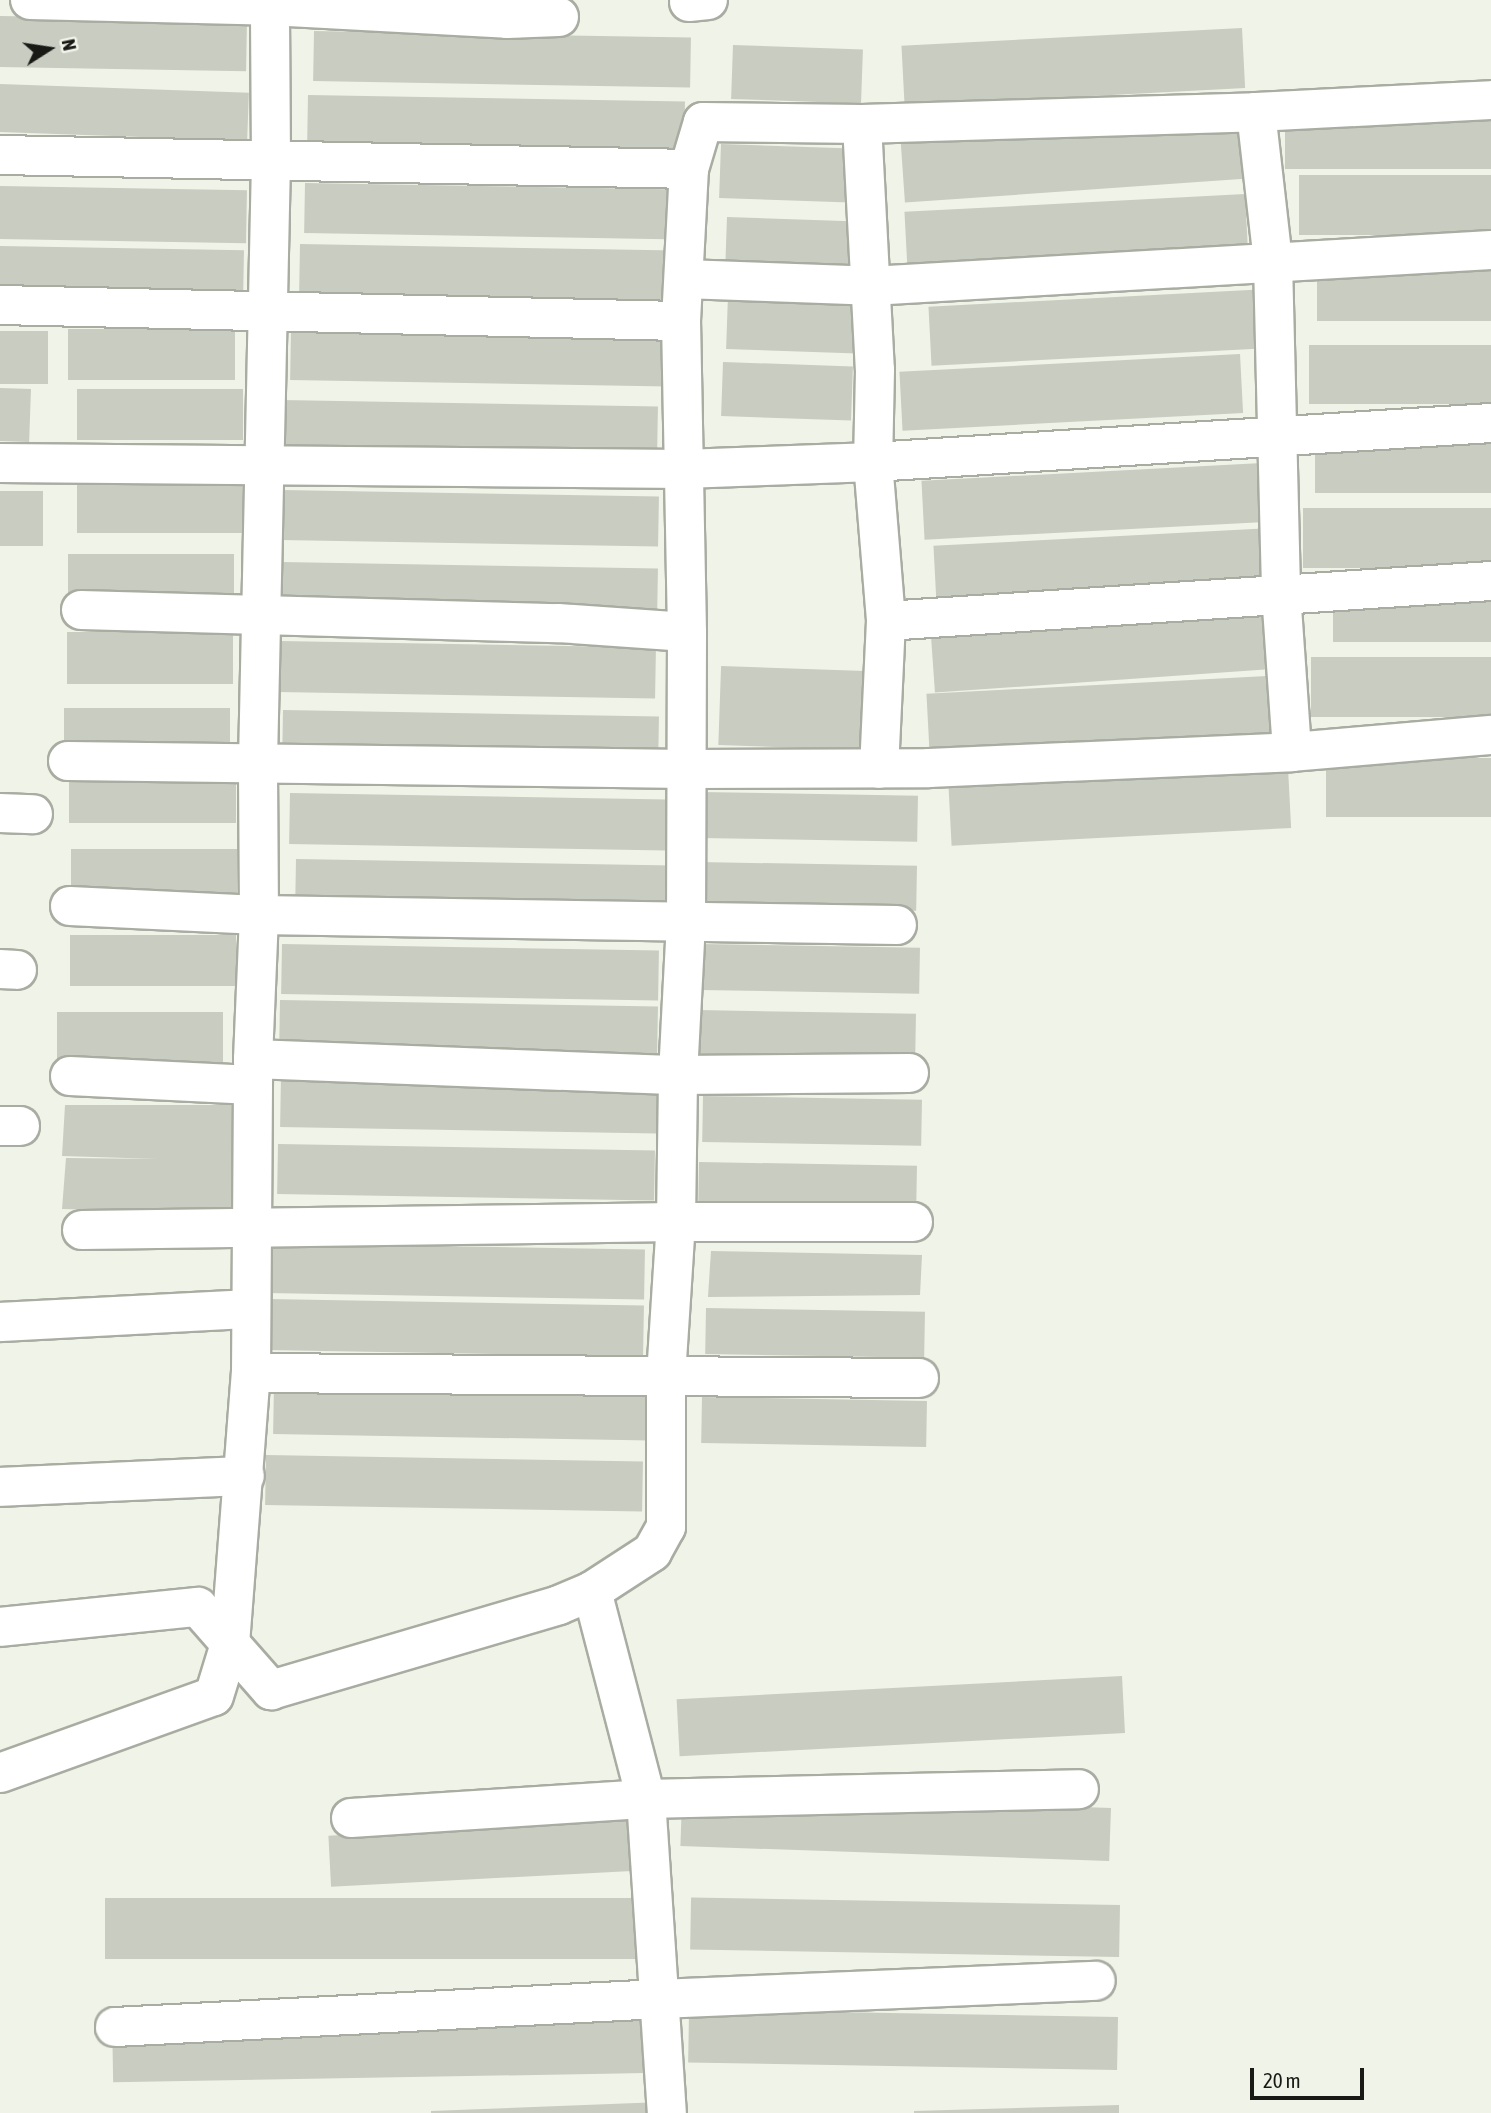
<!DOCTYPE html>
<style>
body{margin:0}
#map{position:relative;width:1491px;height:2113px;overflow:hidden;background:#f0f3e8;font-family:"Asap Condensed",sans-serif}
div>[style]{position:absolute}
[style*='--x']{left:calc(var(--x)*1px);top:calc(var(--y)*1px);width:calc(var(--w)*1px);rotate:calc(var(--a)*1deg)}
.building>*{inset:0;background:#c8ccc1;transform-origin:0 0}
.roads{filter:drop-shadow(2px 0 #a8aca1) drop-shadow(-2px 0 #a8aca1) drop-shadow(0 2px #a8aca1) drop-shadow(0 -2px #a8aca1)}
.minor>*{height:38px;margin:-19px;padding:0 19px;transform-origin:19px;border-radius:19px;background:#fff}
span{translate:-50% -50%;white-space:nowrap;text-align:center;line-height:1.15;-webkit-text-stroke:5px #f0f3e8;paint-order:stroke}
.north{position:absolute;left:14px;top:14px;width:70px;height:70px;-webkit-text-stroke:5px #f0f3e8;paint-order:stroke;rotate:78deg;font-size:19px;font-weight:700;line-height:28px;text-align:center;color:#191a16}
.north::after{content:'';display:block;margin:auto;width:24px;height:32px;background:#191a16;clip-path:polygon(50% 0,100% 100%,50% 72%,0 100%)}
.scale{position:absolute;left:1250px;top:2068px;width:114px;height:32px;box-sizing:border-box;border:4px solid #191a16;border-top:0;padding-left:9px;font-size:21px;line-height:24px;white-space:nowrap;color:#191a16;-webkit-text-stroke:5px #f0f3e8;paint-order:stroke}
</style>
<div id="map">
<div class="building">
<div style="left:0;top:16px;width:247px;height:51px;rotate:1deg"></div>
<div style="left:1242px;top:28px;width:60px;height:341px;rotate:87deg"></div>
<div style="left:314px;top:31px;width:377px;height:50px;rotate:1deg"></div>
<div style="left:733px;top:45px;width:130px;height:54px;rotate:2deg"></div>
<div style="left:0;top:84px;width:249px;height:48px;rotate:2deg"></div>
<div style="left:308px;top:95px;width:377px;height:51px;rotate:1deg"></div>
<div style="left:1491px;top:109px;width:60px;height:206px;rotate:90deg"></div>
<div style="left:1240px;top:120px;width:59px;height:340px;rotate:86deg"></div>
<div style="left:721px;top:144px;width:131px;height:54px;rotate:2deg"></div>
<div style="left:1491px;top:175px;width:60px;height:192px;rotate:90deg"></div>
<div style="left:305px;top:183px;width:377px;height:50px;rotate:1deg"></div>
<div style="left:0;top:186px;width:247px;height:53px;rotate:1deg"></div>
<div style="left:1245px;top:194px;width:59px;height:341px;rotate:87deg"></div>
<div style="left:727px;top:217px;width:131px;height:54px;rotate:2deg"></div>
<div style="left:300px;top:244px;width:377px;height:50px;rotate:1deg"></div>
<div style="left:0;top:246px;width:244px;height:51px;rotate:1deg"></div>
<div style="left:1491px;top:262px;width:59px;height:174px;rotate:90deg"></div>
<div style="left:1268px;top:289px;width:59px;height:340px;rotate:87deg"></div>
<div style="left:728px;top:295px;width:131px;height:54px;rotate:2deg"></div>
<div style="left:68px;top:329px;width:167px;height:51px"></div>
<div style="left:291px;top:330px;width:378px;height:50px;rotate:1deg"></div>
<div style="left:0;top:331px;width:48px;height:53px"></div>
<div style="left:1491px;top:345px;width:59px;height:182px;rotate:90deg"></div>
<div style="left:1240px;top:354px;width:59px;height:341px;rotate:87deg"></div>
<div style="left:723px;top:362px;width:130px;height:54px;rotate:2deg"></div>
<div style="left:0;top:388px;width:31px;height:53px;rotate:2deg"></div>
<div style="left:77px;top:389px;width:166px;height:51px"></div>
<div style="left:281px;top:400px;width:377px;height:50px;rotate:1deg"></div>
<div style="left:1491px;top:434px;width:59px;height:176px;rotate:90deg"></div>
<div style="left:1262px;top:463px;width:59px;height:341px;rotate:87deg"></div>
<div style="left:77px;top:482px;width:166px;height:51px"></div>
<div style="left:282px;top:490px;width:377px;height:50px;rotate:1deg"></div>
<div style="left:0;top:491px;width:43px;height:55px"></div>
<div style="left:1491px;top:508px;width:60px;height:188px;rotate:90deg"></div>
<div style="left:1274px;top:528px;width:59px;height:341px;rotate:87deg"></div>
<div style="left:68px;top:554px;width:166px;height:51px"></div>
<div style="left:281px;top:562px;width:377px;height:51px;rotate:1deg"></div>
<div style="left:1491px;top:583px;width:59px;height:158px;rotate:90deg"></div>
<div style="left:1270px;top:610px;width:59px;height:340px;rotate:86deg"></div>
<div style="left:67px;top:632px;width:166px;height:52px"></div>
<div style="left:279px;top:641px;width:377px;height:51px;rotate:1deg"></div>
<div style="left:1491px;top:657px;width:60px;height:180px;rotate:90deg"></div>
<div style="left:865px;top:671px;width:79px;height:144px;rotate:92deg"></div>
<div style="left:1267px;top:676px;width:59px;height:341px;rotate:87deg"></div>
<div style="left:64px;top:708px;width:166px;height:51px"></div>
<div style="left:283px;top:710px;width:376px;height:51px;rotate:1deg"></div>
<div style="left:1491px;top:758px;width:59px;height:165px;rotate:90deg"></div>
<div style="left:1288px;top:768px;width:60px;height:340px;rotate:87deg"></div>
<div style="left:69px;top:772px;width:167px;height:51px"></div>
<div style="left:700px;top:792px;width:218px;height:46px;rotate:1deg"></div>
<div style="left:290px;top:793px;width:377px;height:51px;rotate:1deg"></div>
<div style="left:71px;top:849px;width:166px;height:51px"></div>
<div style="left:296px;top:859px;width:377px;height:50px;rotate:1deg"></div>
<div style="left:698px;top:862px;width:219px;height:45px;rotate:1deg"></div>
<div style="left:70px;top:935px;width:166px;height:51px"></div>
<div style="left:282px;top:944px;width:377px;height:50px;rotate:1deg"></div>
<div style="left:701px;top:944px;width:219px;height:46px;rotate:1deg"></div>
<div style="left:280px;top:1000px;width:378px;height:50px;rotate:1deg"></div>
<div style="left:697px;top:1010px;width:219px;height:45px;rotate:1deg"></div>
<div style="left:57px;top:1012px;width:166px;height:52px"></div>
<div style="left:281px;top:1076px;width:377px;height:51px;rotate:1deg"></div>
<div style="left:703px;top:1096px;width:219px;height:46px;rotate:1deg"></div>
<div style="clip-path:polygon(65px 1105px,232px 1105px,232px 1213px,62px 1209px,66px 1158px,159px 1159px,62px 1156px)"></div>
<div style="left:278px;top:1144px;width:377px;height:50px;rotate:1deg"></div>
<div style="left:699px;top:1162px;width:218px;height:45px;rotate:1deg"></div>
<div style="left:267px;top:1243px;width:378px;height:50px;rotate:1deg"></div>
<div style="clip-path:polygon(711px 1251px,922px 1255px,920px 1295px,708px 1297px)"></div>
<div style="left:268px;top:1299px;width:376px;height:51px;rotate:1deg"></div>
<div style="left:706px;top:1308px;width:219px;height:46px;rotate:1deg"></div>
<div style="left:274px;top:1383px;width:377px;height:51px;rotate:1deg"></div>
<div style="left:702px;top:1397px;width:225px;height:46px;rotate:1deg"></div>
<div style="left:266px;top:1455px;width:377px;height:50px;rotate:1deg"></div>
<div style="left:1122px;top:1676px;width:57px;height:446px;rotate:87deg"></div>
<div style="left:1111px;top:1808px;width:53px;height:429px;rotate:92deg"></div>
<div style="left:629px;top:1820px;width:51px;height:301px;rotate:87deg"></div>
<div style="left:638px;top:1898px;width:61px;height:533px;rotate:90deg"></div>
<div style="left:1120px;top:1905px;width:52px;height:429px;rotate:91deg"></div>
<div style="left:645px;top:2011px;width:62px;height:533px;rotate:89deg"></div>
<div style="left:1118px;top:2017px;width:53px;height:429px;rotate:91deg"></div>
<div style="clip-path:polygon(662px 2102px,662px 2113px,431px 2113px,431px 2111px)"></div>
<div style="clip-path:polygon(1119px 2105px,1119px 2113px,914px 2113px,914px 2111px)"></div>
</div>
<div class="roads">
<div class="minor">
<div style="--x:30;--y:0;--w:240;--a:1.4"></div>
<div style="--x:270;--y:6;--w:237;--a:3.1"></div>
<div style="--x:507;--y:19;--w:52;--a:-2.2"></div>
<div style="--x:689;--y:2;--w:19;--a:-6"></div>
<div style="--x:1256;--y:112;--w:151;--a:83.5"></div>
<div style="--x:1273;--y:262;--w:331;--a:88.6"></div>
<div style="--x:1281;--y:593;--w:159;--a:86"></div>
<div style="--x:862;--y:124;--w:246;--a:87"></div>
<div style="--x:875;--y:370;--w:92;--a:91.2"></div>
<div style="--x:873;--y:462;--w:160;--a:85.3"></div>
<div style="--x:886;--y:621;--w:148;--a:92.7"></div>
<div style="--x:0;--y:155;--w:689;--a:1.16"></div>
<div style="--x:684;--y:279;--w:187;--a:2.1"></div>
<div style="--x:871;--y:286;--w:621;--a:-3.32"></div>
<div style="--x:0;--y:305;--w:681;--a:1.35"></div>
<div style="--x:0;--y:463;--w:684;--a:0.5"></div>
<div style="--x:684;--y:469;--w:189;--a:-2.1"></div>
<div style="--x:873;--y:462;--w:619;--a:-3.61"></div>
<div style="--x:81;--y:610;--w:477;--a:1.6"></div>
<div style="--x:558;--y:623;--w:129;--a:4"></div>
<div style="--x:886;--y:621;--w:606;--a:-3.78"></div>
<div style="--x:68;--y:761;--w:618;--a:0.74"></div>
<div style="--x:686;--y:769;--w:243;--a:-0.2"></div>
<div style="--x:929;--y:768;--w:363;--a:-2.5"></div>
<div style="--x:1292;--y:752;--w:200;--a:-4.9"></div>
<div style="--x:0;--y:813;--w:33;--a:2"></div>
<div style="--x:70;--y:906;--w:189;--a:2.7"></div>
<div style="--x:259;--y:915;--w:638;--a:0.9"></div>
<div style="--x:0;--y:969;--w:17;--a:3"></div>
<div style="--x:253;--y:1059;--w:425;--a:2.2"></div>
<div style="--x:678;--y:1075;--w:231;--a:-0.5"></div>
<div style="--x:70;--y:1076;--w:183;--a:2.8"></div>
<div style="--x:0;--y:1126;--w:20;--a:0"></div>
<div style="--x:82;--y:1230;--w:594;--a:-0.77"></div>
<div style="--x:676;--y:1222;--w:237;--a:0"></div>
<div style="--x:0;--y:1322;--w:251;--a:-3"></div>
<div style="--x:251;--y:1373;--w:668;--a:0.43"></div>
<div style="--x:0;--y:1487;--w:245;--a:-2.6"></div>
<div style="--x:592;--y:1591;--w:215;--a:75.4"></div>
<div style="--x:646;--y:1799;--w:315;--a:86.2"></div>
<div style="--x:0;--y:1627;--w:199;--a:-5.8"></div>
<div style="--x:198;--y:1607;--w:111;--a:48.7"></div>
<div style="--x:271;--y:1690;--w:300;--a:-16.4"></div>
<div style="--x:559;--y:1605;--w:36;--a:-23"></div>
<div style="--x:592;--y:1591;--w:72;--a:-33"></div>
<div style="--x:652;--y:1552;--w:29;--a:-61"></div>
<div style="--x:666;--y:1527;--w:151;--a:-90"></div>
<div style="--x:666;--y:1376;--w:154;--a:-86.3"></div>
<div style="--x:676;--y:1222;--w:147;--a:-89.2"></div>
<div style="--x:678;--y:1075;--w:151;--a:-87"></div>
<div style="--x:686;--y:924;--w:292;--a:-89.8"></div>
<div style="--x:687;--y:632;--w:311;--a:-91.1"></div>
<div style="--x:681;--y:321;--w:152;--a:-87"></div>
<div style="--x:689;--y:169;--w:49;--a:-73.4"></div>
<div style="--x:703;--y:122;--w:159;--a:0.7"></div>
<div style="--x:862;--y:124;--w:394;--a:-1.7"></div>
<div style="--x:1256;--y:112;--w:235;--a:-2.9"></div>
<div style="--x:0;--y:1773;--w:227;--a:-19.8"></div>
<div style="--x:214;--y:1696;--w:54;--a:-72.9"></div>
<div style="--x:230;--y:1644;--w:272;--a:-85.6"></div>
<div style="--x:251;--y:1373;--w:314;--a:-89.6"></div>
<div style="--x:253;--y:1059;--w:144;--a:-87.6"></div>
<div style="--x:259;--y:915;--w:153;--a:-90.4"></div>
<div style="--x:258;--y:762;--w:603;--a:-88.76"></div>
<div style="--x:271;--y:159;--w:153;--a:-90.4"></div>
<div style="--x:351;--y:1818;--w:296;--a:-3.7"></div>
<div style="--x:646;--y:1799;--w:433;--a:-1.3"></div>
<div style="--x:115;--y:2027;--w:546;--a:-2.94"></div>
<div style="--x:660;--y:1999;--w:436;--a:-2.4"></div>
</div>
</div>
<div class="north">N</div>
<div class="scale">20 m</div>
</div>
